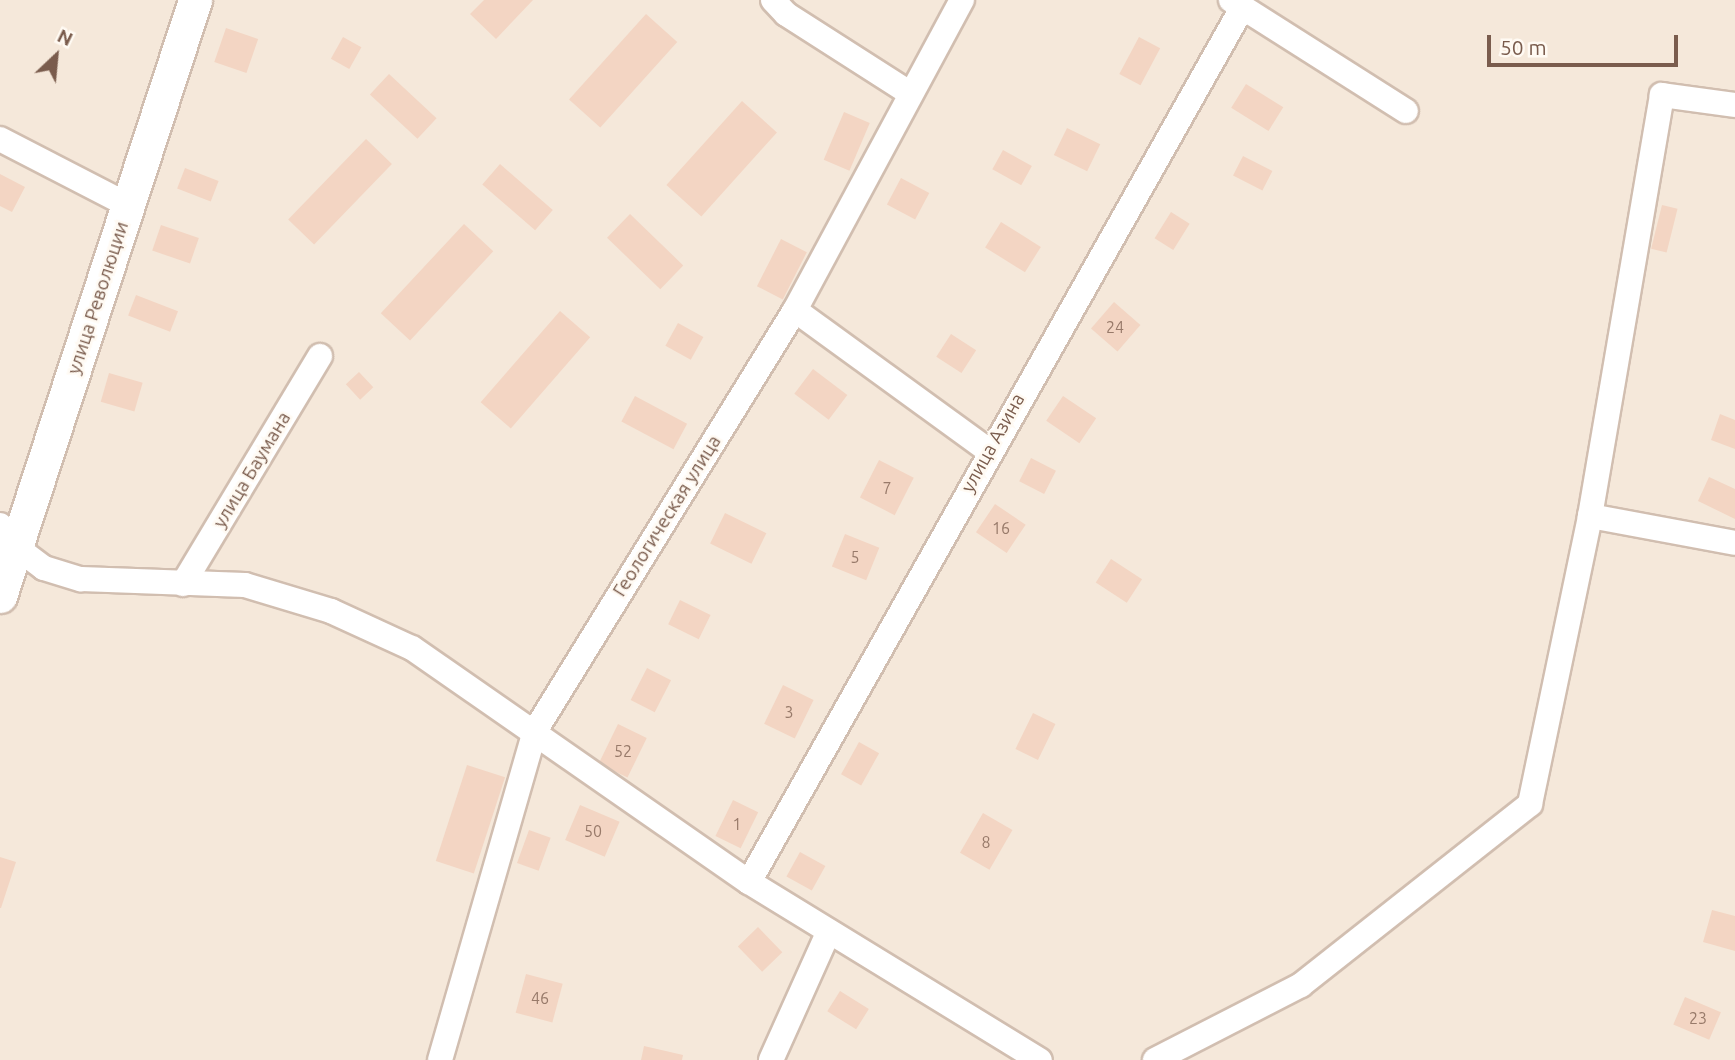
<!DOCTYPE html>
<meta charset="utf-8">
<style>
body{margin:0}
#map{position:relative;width:1735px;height:1060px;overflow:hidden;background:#fdf6ec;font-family:Ubuntu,sans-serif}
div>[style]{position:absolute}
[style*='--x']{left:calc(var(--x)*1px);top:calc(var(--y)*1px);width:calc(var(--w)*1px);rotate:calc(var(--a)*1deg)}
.residential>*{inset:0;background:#f5e8da;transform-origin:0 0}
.building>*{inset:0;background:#f3d5c3;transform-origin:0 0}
.roads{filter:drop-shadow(2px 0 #d1beb0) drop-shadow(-2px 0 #d1beb0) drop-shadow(0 2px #d1beb0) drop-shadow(0 -2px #d1beb0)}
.street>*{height:24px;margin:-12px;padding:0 12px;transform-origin:12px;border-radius:12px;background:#fff}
.secondary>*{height:33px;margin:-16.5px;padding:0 16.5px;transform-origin:16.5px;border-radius:16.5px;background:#fff}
span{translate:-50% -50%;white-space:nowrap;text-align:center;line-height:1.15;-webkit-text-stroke:5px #fffaf3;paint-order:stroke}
.number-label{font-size:16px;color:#987a6a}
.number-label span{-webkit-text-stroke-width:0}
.street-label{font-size:19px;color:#7a5c4d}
.north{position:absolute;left:21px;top:21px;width:70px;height:70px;-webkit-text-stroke:5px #fffaf3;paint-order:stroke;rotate:26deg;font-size:19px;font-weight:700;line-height:28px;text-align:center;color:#7a5c4d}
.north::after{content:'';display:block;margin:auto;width:24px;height:32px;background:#7a5c4d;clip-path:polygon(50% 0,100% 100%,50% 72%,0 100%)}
.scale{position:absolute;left:1487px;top:35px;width:191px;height:32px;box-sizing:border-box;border:4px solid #7a5c4d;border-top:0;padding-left:9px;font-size:21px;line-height:24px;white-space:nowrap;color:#7a5c4d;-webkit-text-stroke:5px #fffaf3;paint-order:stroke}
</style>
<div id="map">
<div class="residential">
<div style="left:0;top:0;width:1735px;height:1060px"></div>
</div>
<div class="building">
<div style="clip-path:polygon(484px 0,533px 0,496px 39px,470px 14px)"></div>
<div style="left:646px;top:14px;width:42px;height:115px;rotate:42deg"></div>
<div style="left:226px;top:28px;width:34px;height:36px;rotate:19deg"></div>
<div style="left:343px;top:37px;width:21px;height:25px;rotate:29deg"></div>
<div style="left:1139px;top:37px;width:24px;height:42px;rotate:28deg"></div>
<div style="left:389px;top:74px;width:65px;height:28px;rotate:43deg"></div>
<div style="left:1246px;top:84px;width:44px;height:28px;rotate:32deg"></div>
<div style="left:742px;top:101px;width:47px;height:113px;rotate:42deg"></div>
<div style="left:844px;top:112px;width:28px;height:52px;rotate:23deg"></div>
<div style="left:1067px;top:128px;width:37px;height:30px;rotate:26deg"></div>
<div style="left:366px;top:139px;width:36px;height:112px;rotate:44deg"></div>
<div style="left:1003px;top:150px;width:33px;height:22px;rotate:29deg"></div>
<div style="left:1243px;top:156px;width:33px;height:22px;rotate:27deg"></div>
<div style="left:500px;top:164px;width:70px;height:27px;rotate:41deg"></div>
<div style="left:185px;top:168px;width:36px;height:22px;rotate:21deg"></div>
<div style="clip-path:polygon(0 174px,25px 187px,12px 212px,0 206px)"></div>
<div style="left:901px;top:178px;width:32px;height:30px;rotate:28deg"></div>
<div style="left:1662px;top:205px;width:16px;height:45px;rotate:14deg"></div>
<div style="left:1171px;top:212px;width:22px;height:31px;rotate:32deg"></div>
<div style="left:630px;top:214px;width:74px;height:33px;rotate:44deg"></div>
<div style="left:1001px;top:222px;width:47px;height:30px;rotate:32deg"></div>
<div style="left:464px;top:224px;width:40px;height:122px;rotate:43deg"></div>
<div style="left:161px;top:225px;width:40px;height:27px;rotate:19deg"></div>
<div style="left:781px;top:239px;width:29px;height:53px;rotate:27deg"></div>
<div style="left:136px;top:295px;width:45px;height:22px;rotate:21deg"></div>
<div style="left:1114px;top:302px;width:35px;height:35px;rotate:41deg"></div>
<div style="left:560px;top:311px;width:40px;height:121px;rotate:41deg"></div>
<div style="left:678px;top:323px;width:29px;height:26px;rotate:29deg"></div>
<div style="left:951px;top:334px;width:30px;height:27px;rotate:33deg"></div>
<div style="left:813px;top:369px;width:43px;height:31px;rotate:37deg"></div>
<div style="left:359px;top:372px;width:21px;height:18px;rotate:47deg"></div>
<div style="left:109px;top:373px;width:35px;height:30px;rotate:16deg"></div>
<div style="left:635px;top:396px;width:59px;height:29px;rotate:28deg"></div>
<div style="left:1063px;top:396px;width:40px;height:30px;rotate:34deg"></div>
<div style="clip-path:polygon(1720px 414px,1735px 420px,1735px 449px,1711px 440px)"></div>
<div style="left:1031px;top:458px;width:28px;height:26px;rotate:27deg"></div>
<div style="left:879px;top:460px;width:39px;height:42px;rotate:27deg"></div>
<div style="clip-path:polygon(1709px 477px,1735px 489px,1735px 519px,1698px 501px)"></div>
<div style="left:995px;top:504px;width:37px;height:34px;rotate:34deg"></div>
<div style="left:725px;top:513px;width:46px;height:34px;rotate:26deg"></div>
<div style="left:845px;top:534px;width:37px;height:35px;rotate:22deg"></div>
<div style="left:1111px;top:559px;width:37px;height:28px;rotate:33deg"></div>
<div style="left:680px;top:600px;width:34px;height:27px;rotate:26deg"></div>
<div style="left:647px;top:668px;width:27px;height:36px;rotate:27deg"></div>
<div style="left:783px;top:685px;width:34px;height:43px;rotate:26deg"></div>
<div style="left:1033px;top:713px;width:25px;height:40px;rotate:26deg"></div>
<div style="left:618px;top:724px;width:32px;height:44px;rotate:26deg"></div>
<div style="left:859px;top:742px;width:23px;height:37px;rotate:29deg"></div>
<div style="left:467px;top:765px;width:40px;height:101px;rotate:18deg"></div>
<div style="left:733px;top:800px;width:28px;height:40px;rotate:26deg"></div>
<div style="left:580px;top:805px;width:43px;height:38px;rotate:23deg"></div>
<div style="left:983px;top:813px;width:34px;height:46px;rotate:30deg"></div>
<div style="left:529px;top:830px;width:23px;height:35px;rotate:20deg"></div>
<div style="left:800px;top:852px;width:29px;height:28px;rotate:29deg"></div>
<div style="clip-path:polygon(0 857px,16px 862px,1px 908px,0 908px)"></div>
<div style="clip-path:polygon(1712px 910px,1735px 916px,1735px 951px,1703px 942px)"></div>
<div style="left:758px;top:927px;width:35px;height:28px;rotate:46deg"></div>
<div style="left:526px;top:974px;width:38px;height:40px;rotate:15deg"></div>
<div style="left:840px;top:991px;width:34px;height:24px;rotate:32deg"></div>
<div style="left:1685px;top:997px;width:39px;height:30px;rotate:23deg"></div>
<div style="clip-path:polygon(644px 1046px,683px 1055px,682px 1060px,641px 1060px)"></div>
</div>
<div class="roads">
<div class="street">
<div style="--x:773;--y:0;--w:19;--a:47"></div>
<div style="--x:786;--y:14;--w:148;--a:32.6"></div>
<div style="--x:1231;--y:0;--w:207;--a:32.4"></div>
<div style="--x:1735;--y:105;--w:74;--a:-172.2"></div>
<div style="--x:1662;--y:95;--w:427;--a:99.7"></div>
<div style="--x:1590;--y:516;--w:147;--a:10.5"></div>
<div style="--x:0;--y:139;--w:144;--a:27.3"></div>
<div style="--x:795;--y:310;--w:238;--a:36"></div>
<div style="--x:0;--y:525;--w:27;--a:54"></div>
<div style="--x:16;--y:547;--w:35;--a:37"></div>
<div style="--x:44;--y:568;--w:39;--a:17"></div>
<div style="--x:81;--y:579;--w:164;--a:2.1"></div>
<div style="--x:245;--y:585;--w:90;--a:16.8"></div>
<div style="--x:331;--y:611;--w:89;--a:24.6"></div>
<div style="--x:412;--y:648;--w:410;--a:34.8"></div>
<div style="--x:749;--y:882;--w:341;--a:31.5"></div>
<div style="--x:183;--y:584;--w:266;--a:-59"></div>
<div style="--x:749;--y:882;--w:1003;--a:-60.57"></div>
<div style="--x:440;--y:1060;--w:342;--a:-73.9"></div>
<div style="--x:535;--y:731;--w:495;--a:-58.3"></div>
<div style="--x:795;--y:310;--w:352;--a:-61.7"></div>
<div style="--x:771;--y:1060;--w:141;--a:-65.8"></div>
<div style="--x:1155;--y:1060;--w:164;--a:-27.2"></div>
<div style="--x:1301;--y:985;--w:292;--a:-38.3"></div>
<div style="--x:1530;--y:804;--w:294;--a:-78.2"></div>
</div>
<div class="secondary">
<div style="--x:0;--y:596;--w:627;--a:-71.88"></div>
</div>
</div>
<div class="number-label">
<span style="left:1115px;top:327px">24</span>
<span style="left:887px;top:488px">7</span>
<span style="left:1001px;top:528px">16</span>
<span style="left:855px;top:557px">5</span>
<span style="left:789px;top:712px">3</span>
<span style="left:623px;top:751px">52</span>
<span style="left:737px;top:824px">1</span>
<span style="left:593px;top:831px">50</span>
<span style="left:986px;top:842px">8</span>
<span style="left:540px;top:998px">46</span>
<span style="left:1698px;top:1018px">23</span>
</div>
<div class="street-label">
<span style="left:98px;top:298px;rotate:-72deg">улица Революции</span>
<span style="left:993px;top:443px;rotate:-61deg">улица Азина</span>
<span style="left:252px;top:470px;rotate:-59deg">улица Баумана</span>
<span style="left:667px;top:516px;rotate:-58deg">Геологическая улица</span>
</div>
<div class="north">N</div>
<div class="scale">50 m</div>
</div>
